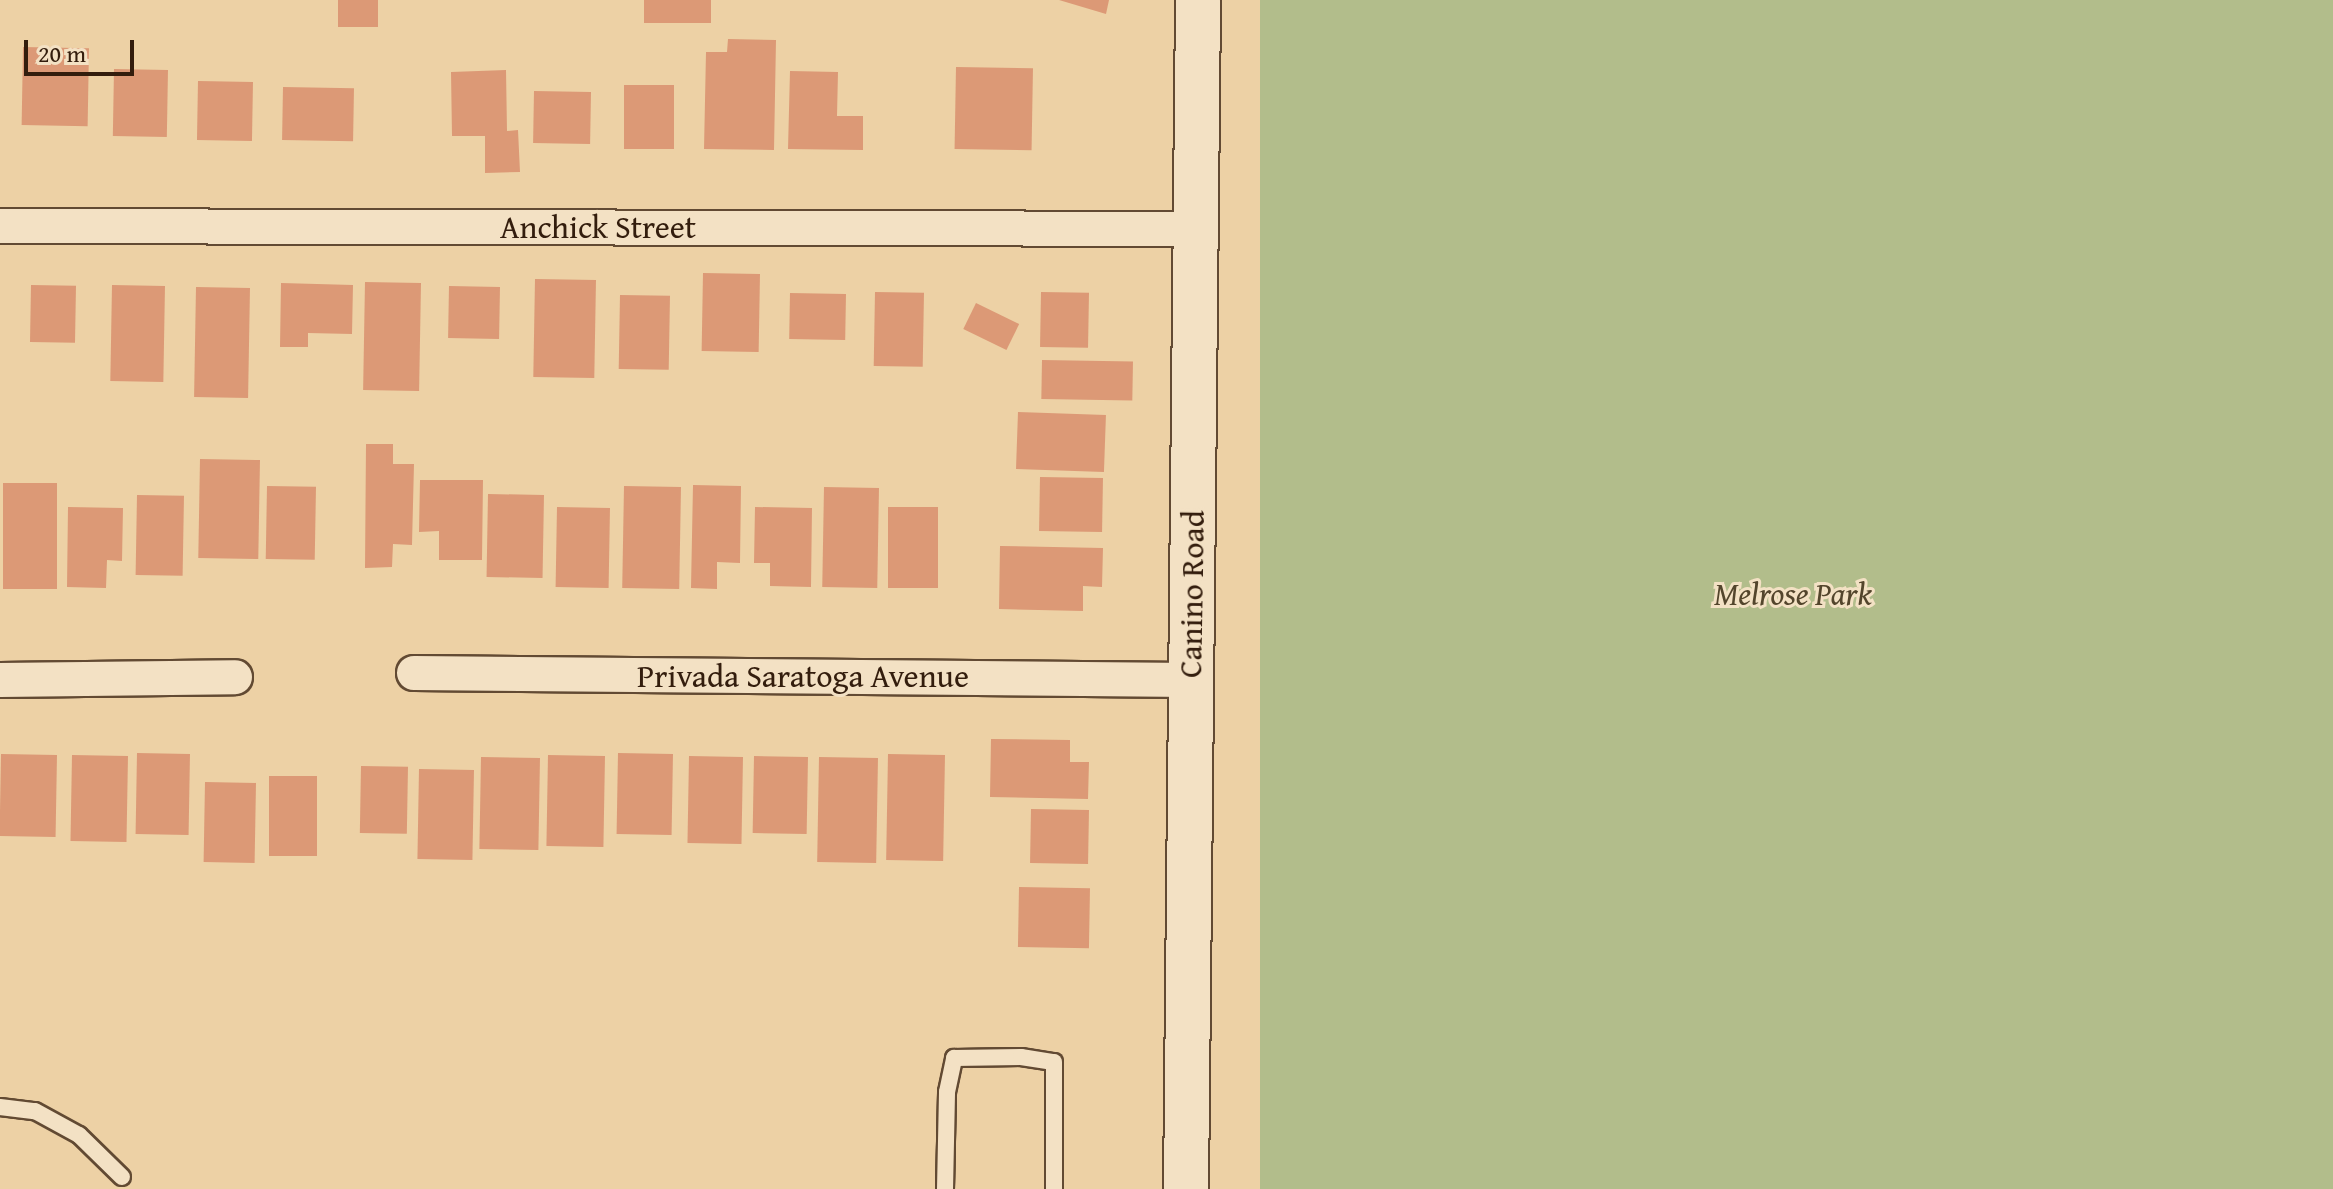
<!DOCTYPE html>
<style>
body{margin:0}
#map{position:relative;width:2333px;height:1189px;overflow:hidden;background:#edd1a5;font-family:"Gentium Book Plus",serif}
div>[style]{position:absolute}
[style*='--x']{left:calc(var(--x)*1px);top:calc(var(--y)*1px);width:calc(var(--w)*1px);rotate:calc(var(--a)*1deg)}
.green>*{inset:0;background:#b2bd8b;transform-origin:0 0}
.building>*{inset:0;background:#dc9976;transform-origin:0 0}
.roads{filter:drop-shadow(2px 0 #624a33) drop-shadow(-2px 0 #624a33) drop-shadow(0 2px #624a33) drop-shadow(0 -2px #624a33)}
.lane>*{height:16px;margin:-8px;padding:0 8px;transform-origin:8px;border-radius:8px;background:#f3e1c4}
.street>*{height:34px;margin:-17px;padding:0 17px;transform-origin:17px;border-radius:17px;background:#f3e1c4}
.secondary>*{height:44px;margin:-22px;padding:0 22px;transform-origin:22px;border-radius:22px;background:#f3e1c4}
span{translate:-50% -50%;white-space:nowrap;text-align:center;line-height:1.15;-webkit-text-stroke:6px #f3e1c4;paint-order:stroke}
.street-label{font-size:32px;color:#331d0d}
.park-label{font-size:32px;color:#53452c;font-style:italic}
.scale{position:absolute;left:24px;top:40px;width:110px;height:36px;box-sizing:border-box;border:4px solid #331d0d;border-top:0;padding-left:10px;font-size:24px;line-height:28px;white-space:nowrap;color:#331d0d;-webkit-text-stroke:6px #f3e1c4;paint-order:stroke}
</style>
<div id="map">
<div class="green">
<div style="left:1260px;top:0;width:1073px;height:1189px"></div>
</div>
<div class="building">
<div style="left:338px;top:0;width:40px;height:27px"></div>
<div style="left:644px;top:0;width:67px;height:23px"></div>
<div style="clip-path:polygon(1059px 0,1109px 0,1106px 14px)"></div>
<div style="clip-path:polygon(728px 39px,776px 40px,774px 150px,704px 149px,706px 52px,727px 52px)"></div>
<div style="left:23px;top:47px;width:66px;height:78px;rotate:1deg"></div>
<div style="left:956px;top:67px;width:77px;height:82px;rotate:1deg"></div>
<div style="left:114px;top:69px;width:54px;height:67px;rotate:1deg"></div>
<div style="clip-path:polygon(506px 70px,507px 131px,518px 130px,520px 172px,485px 173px,485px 136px,452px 136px,451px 72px)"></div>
<div style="clip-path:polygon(790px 71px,838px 72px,837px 116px,863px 116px,863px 150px,788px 149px)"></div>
<div style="left:198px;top:81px;width:55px;height:59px;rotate:1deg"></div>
<div style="left:624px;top:85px;width:50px;height:64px"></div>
<div style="left:283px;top:87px;width:71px;height:53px;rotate:1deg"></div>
<div style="left:534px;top:91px;width:57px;height:52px;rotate:1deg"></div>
<div style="left:703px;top:273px;width:57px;height:78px;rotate:1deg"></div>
<div style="left:535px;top:279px;width:61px;height:98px;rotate:1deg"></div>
<div style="left:365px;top:282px;width:56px;height:108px;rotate:1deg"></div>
<div style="clip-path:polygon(281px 283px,353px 285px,352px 334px,308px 333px,308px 347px,280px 347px)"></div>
<div style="left:31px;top:285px;width:45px;height:57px;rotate:1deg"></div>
<div style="left:112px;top:285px;width:53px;height:96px;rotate:1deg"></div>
<div style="left:449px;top:286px;width:51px;height:52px;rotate:1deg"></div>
<div style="left:196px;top:287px;width:54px;height:110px;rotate:1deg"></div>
<div style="left:875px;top:292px;width:49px;height:74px;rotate:1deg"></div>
<div style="left:1041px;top:292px;width:48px;height:55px;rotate:1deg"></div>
<div style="left:790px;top:293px;width:56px;height:46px;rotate:1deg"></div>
<div style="left:620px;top:295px;width:50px;height:74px;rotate:1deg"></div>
<div style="left:976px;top:303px;width:48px;height:29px;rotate:26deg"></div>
<div style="left:1042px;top:360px;width:91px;height:39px;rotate:1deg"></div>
<div style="left:1018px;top:412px;width:88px;height:57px;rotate:2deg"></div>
<div style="clip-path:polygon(366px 444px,393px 444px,393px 464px,414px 464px,412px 545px,393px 544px,392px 567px,365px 568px)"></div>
<div style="left:200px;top:459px;width:60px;height:99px;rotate:1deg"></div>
<div style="left:1040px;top:477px;width:63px;height:54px;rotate:1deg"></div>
<div style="clip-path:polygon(420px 480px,483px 480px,482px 560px,439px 560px,439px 531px,419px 532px)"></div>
<div style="left:3px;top:483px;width:54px;height:106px"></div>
<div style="clip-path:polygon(693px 485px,741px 486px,740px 563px,717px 562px,717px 589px,691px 588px)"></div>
<div style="left:267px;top:486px;width:49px;height:73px;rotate:1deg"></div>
<div style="left:624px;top:486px;width:57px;height:102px;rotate:1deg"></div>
<div style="left:824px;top:487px;width:55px;height:100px;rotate:1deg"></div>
<div style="left:488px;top:494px;width:56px;height:83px;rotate:1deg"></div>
<div style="left:137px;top:495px;width:47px;height:80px;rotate:1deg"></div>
<div style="clip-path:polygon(68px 507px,123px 508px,122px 561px,107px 560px,106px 588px,67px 587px)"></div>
<div style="left:557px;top:507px;width:53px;height:80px;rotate:1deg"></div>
<div style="clip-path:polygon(755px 507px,812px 508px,811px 587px,770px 586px,770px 563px,754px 563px)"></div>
<div style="left:888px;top:507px;width:50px;height:81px"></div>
<div style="clip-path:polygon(1000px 546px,1103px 548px,1102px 587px,1083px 586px,1083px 611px,999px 609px)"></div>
<div style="clip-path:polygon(991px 739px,1070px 740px,1070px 762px,1089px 762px,1088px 799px,990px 797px)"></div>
<div style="left:137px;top:753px;width:53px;height:81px;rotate:1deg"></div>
<div style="left:618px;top:753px;width:55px;height:81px;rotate:1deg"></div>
<div style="left:1px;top:754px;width:56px;height:82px;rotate:1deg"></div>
<div style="left:888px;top:754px;width:57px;height:106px;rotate:1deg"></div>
<div style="left:72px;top:755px;width:56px;height:86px;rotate:1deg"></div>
<div style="left:548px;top:755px;width:57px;height:91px;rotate:1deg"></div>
<div style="left:689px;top:756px;width:54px;height:87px;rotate:1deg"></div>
<div style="left:754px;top:756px;width:54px;height:77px;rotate:1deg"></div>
<div style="left:481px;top:757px;width:59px;height:92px;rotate:1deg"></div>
<div style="left:819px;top:757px;width:59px;height:105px;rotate:1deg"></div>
<div style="left:361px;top:766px;width:47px;height:67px;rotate:1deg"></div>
<div style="left:419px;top:769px;width:55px;height:90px;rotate:1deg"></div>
<div style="left:269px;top:776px;width:48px;height:80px"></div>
<div style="left:205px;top:782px;width:51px;height:80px;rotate:1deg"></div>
<div style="left:1031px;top:809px;width:58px;height:54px;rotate:1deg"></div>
<div style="left:1019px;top:887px;width:71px;height:60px;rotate:1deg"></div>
</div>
<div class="roads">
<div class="lane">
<div style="--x:0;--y:1107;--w:35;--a:7"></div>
<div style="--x:35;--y:1111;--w:50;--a:28.6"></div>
<div style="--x:79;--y:1135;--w:60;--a:44.3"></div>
<div style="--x:945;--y:1189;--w:97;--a:-88.8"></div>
<div style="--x:947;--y:1092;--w:35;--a:-78"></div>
<div style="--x:954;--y:1058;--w:67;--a:-0.9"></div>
<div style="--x:1021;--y:1057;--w:33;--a:9"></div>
<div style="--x:1054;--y:1062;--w:127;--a:90"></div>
</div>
<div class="street">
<div style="--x:0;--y:226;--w:1195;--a:0.14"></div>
<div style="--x:414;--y:673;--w:777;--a:0.52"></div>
<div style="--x:0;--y:680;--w:235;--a:-0.7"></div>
</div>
<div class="secondary">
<div style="--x:1186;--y:1189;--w:1189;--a:-89.42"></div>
</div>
</div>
<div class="street-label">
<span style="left:598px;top:227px">Anchick Street</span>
<span style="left:1192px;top:594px;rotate:-89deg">Canino Road</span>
<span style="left:803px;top:676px">Privada Saratoga Avenue</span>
</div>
<div class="park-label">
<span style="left:1793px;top:594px">Melrose Park</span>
</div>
<div class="scale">20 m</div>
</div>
